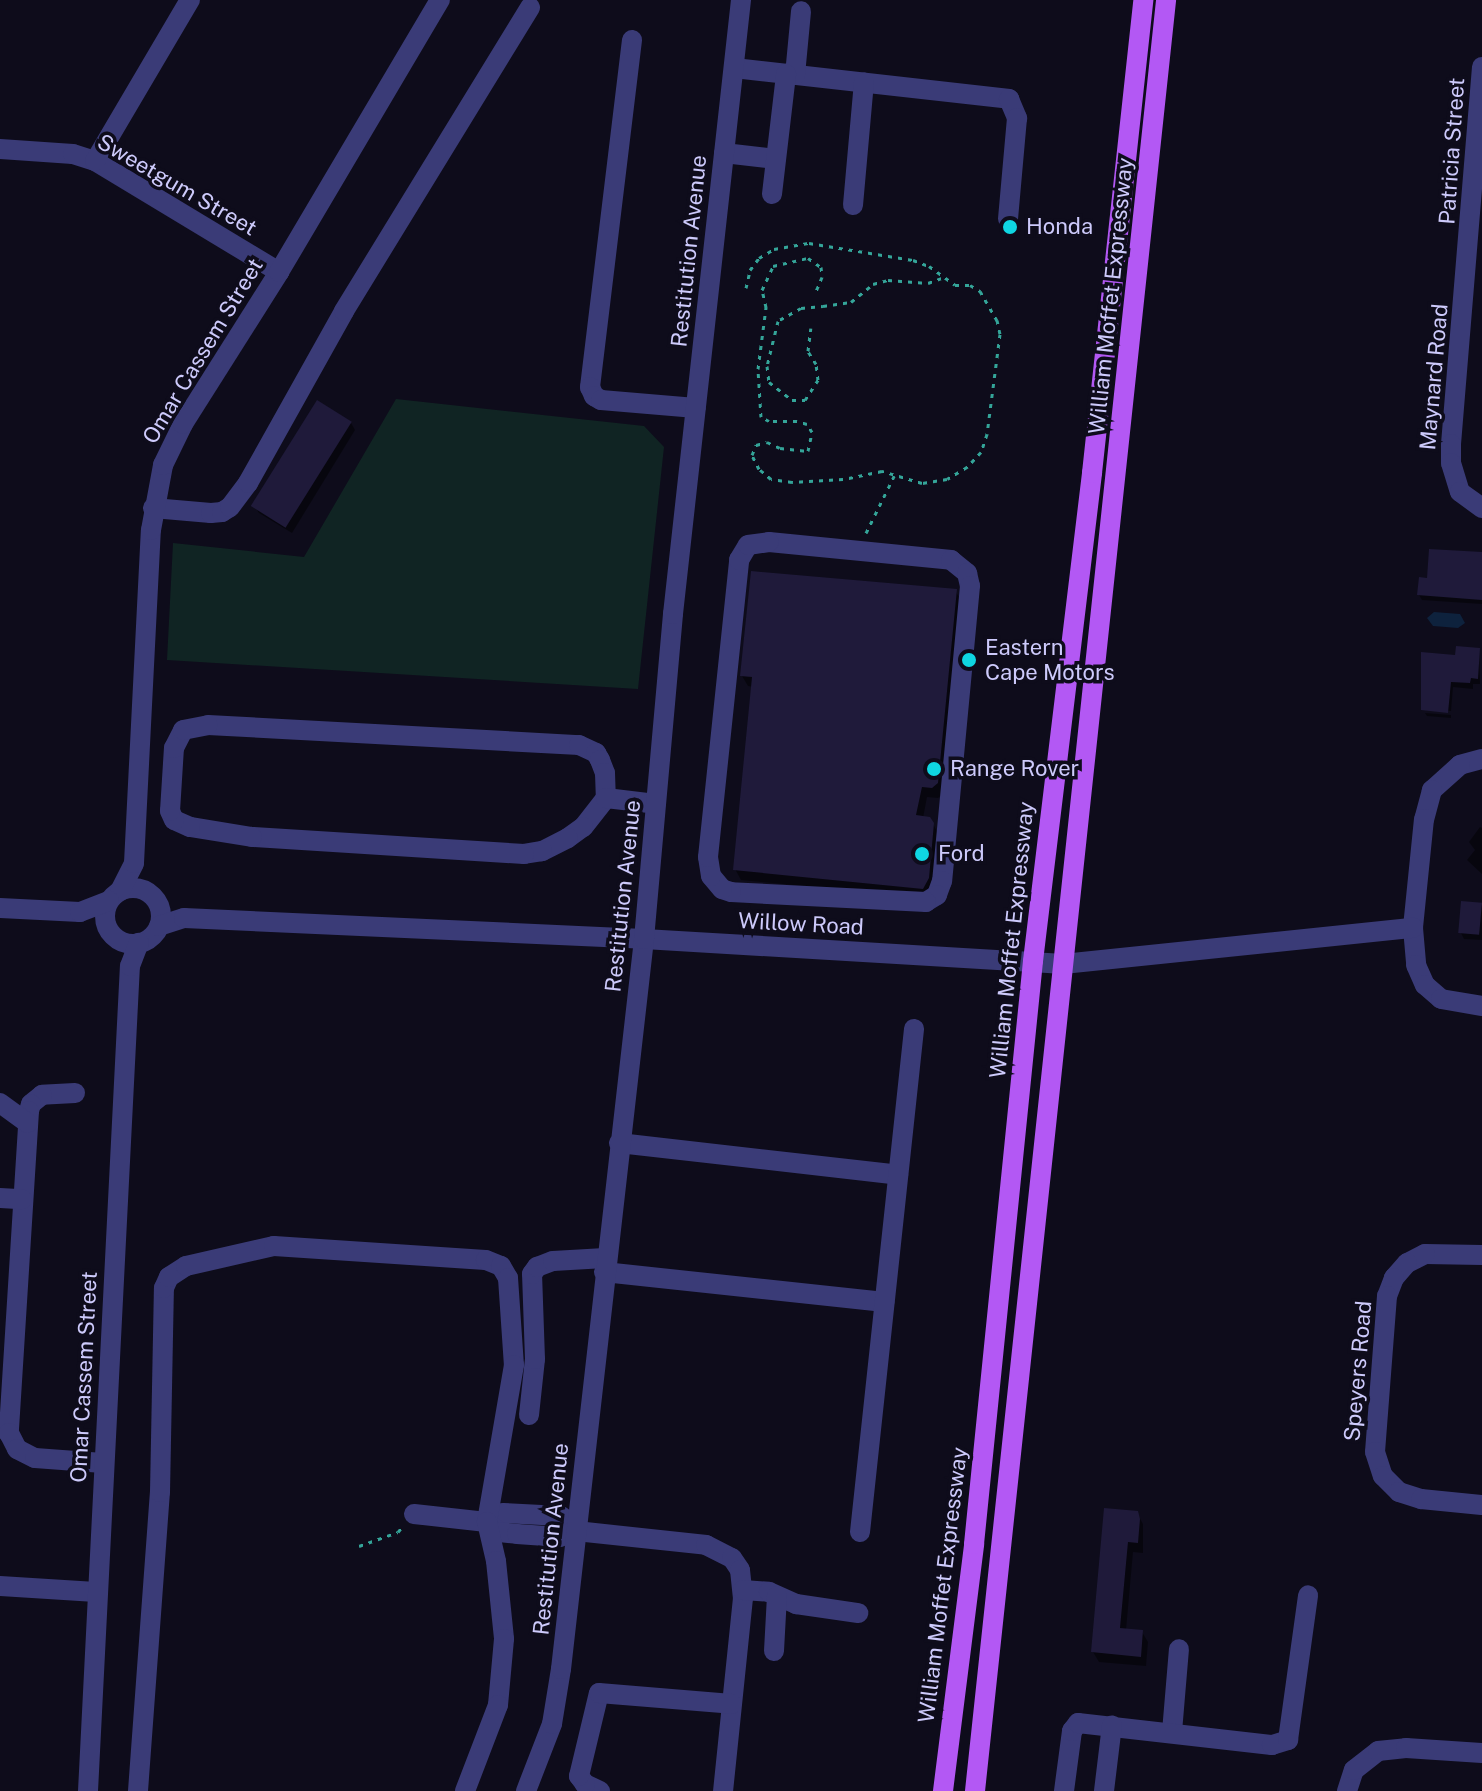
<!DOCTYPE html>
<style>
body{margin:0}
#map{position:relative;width:1482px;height:1791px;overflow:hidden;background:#0e0c1b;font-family:"Public Sans",sans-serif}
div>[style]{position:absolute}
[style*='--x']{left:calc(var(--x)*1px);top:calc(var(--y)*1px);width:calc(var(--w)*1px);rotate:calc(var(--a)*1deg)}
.green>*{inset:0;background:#102423}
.water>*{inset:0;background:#0e223d}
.shadow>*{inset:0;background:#0007}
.building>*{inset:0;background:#1f1a3a;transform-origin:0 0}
.path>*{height:3px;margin-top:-1.5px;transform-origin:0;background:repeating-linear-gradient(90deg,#34a599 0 4px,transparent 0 10px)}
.minor>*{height:20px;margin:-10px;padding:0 10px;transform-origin:10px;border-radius:10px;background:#3a3b77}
.minor>.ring{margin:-10px;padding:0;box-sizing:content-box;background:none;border:20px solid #3a3b77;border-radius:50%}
.major>*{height:20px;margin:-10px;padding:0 10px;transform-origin:10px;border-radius:10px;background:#b358f4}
.path-bridge>*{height:3px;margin-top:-1.5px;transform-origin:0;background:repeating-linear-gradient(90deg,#34a599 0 4px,transparent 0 10px)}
.dots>*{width:22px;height:22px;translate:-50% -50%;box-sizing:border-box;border:4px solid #0e0c1b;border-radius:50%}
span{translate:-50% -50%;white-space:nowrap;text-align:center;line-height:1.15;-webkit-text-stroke:7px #0e0c1b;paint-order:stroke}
.street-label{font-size:22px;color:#cdcafb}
.poi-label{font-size:22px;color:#cdcafb}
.left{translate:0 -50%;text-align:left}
</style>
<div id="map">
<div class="green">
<div style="clip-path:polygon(396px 399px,644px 426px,664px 447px,638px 689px,167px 660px,173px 543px,304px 557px)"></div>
</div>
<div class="water">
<div style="clip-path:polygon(1434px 612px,1460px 614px,1465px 623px,1458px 628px,1433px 626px,1427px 618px)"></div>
</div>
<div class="shadow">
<div style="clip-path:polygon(351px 423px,355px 430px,292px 533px,259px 513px,255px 507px)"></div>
<div style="clip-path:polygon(1482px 555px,1482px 604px,1422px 600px,1419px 595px,1429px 580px)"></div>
<div style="clip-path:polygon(955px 590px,961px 601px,943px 794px,938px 798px,927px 797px,923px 818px,933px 824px,939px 835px,934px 889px,928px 898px,741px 880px,735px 869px,754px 687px,748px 686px,742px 676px)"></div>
<div style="clip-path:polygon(1479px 650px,1480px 684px,1473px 684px,1473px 689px,1453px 687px,1451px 711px,1423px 708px,1457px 657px)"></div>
<div style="clip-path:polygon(1425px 713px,1451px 715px,1451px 718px,1427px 716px)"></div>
<div style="clip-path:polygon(1480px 827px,1482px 828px,1482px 874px,1467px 860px,1475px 850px,1469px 842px)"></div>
<div style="clip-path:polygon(1482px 905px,1482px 940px,1464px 939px,1461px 933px)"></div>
<div style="clip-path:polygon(1137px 1513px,1143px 1524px,1143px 1553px,1133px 1552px,1126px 1630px,1142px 1632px,1148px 1642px,1146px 1666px,1099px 1662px,1093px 1652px)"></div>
</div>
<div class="building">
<div style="left:317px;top:400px;width:41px;height:125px;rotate:32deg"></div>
<div style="clip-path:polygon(1429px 549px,1482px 552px,1482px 600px,1417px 595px,1419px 577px,1427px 578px)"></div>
<div style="clip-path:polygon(751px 571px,957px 589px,938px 783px,932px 788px,922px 787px,916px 815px,930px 817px,934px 823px,929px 878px,923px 889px,733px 870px,752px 677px,740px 676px)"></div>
<div style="clip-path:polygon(1456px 646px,1480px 648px,1478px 679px,1471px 678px,1470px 683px,1451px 682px,1448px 713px,1421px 710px,1421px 652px,1455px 655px)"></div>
<div style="left:1461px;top:901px;width:21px;height:32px;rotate:5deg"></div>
<div style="clip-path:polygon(1104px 1508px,1138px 1511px,1140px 1519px,1138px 1543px,1128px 1542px,1120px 1628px,1143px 1630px,1141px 1657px,1091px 1652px)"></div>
</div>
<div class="path">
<div style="--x:746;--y:288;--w:18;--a:-77"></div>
<div style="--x:750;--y:270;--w:15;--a:-53"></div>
<div style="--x:759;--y:258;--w:17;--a:-31"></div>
<div style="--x:774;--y:249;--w:36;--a:-10"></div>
<div style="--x:809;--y:243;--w:105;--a:9.3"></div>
<div style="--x:913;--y:260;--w:17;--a:21"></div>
<div style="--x:929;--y:266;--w:32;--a:36"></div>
<div style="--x:955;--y:285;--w:15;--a:0"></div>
<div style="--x:970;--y:285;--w:12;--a:31"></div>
<div style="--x:980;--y:291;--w:34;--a:60"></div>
<div style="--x:997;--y:320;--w:14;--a:78"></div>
<div style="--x:1000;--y:334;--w:101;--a:97.4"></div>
<div style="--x:987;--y:434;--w:19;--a:108"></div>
<div style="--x:981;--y:452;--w:21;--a:133"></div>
<div style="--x:967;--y:467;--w:23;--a:149"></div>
<div style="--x:947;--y:479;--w:25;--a:171"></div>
<div style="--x:922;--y:483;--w:42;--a:-163.3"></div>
<div style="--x:882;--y:471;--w:40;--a:168"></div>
<div style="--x:843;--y:479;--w:51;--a:176.6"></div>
<div style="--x:792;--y:482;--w:21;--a:-172"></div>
<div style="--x:771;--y:479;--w:16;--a:-140"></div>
<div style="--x:759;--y:469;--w:16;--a:-117"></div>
<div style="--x:752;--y:455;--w:11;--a:-68"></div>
<div style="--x:756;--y:445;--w:11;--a:-15"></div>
<div style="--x:767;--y:442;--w:14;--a:25"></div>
<div style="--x:780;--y:448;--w:28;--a:6"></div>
<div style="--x:808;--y:451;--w:19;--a:-78"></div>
<div style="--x:812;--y:432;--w:9;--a:-122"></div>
<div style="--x:807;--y:424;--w:10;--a:-163"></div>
<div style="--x:797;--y:421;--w:28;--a:180"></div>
<div style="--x:769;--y:421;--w:9;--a:-153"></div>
<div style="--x:761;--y:417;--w:48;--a:-93.6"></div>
<div style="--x:758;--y:369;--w:63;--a:-82.6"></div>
<div style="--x:766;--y:307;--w:17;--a:-103"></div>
<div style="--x:762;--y:290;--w:26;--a:-65"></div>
<div style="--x:773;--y:266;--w:36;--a:-13"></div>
<div style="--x:808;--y:258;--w:16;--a:35"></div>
<div style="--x:821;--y:267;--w:10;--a:84"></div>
<div style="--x:822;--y:277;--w:15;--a:113"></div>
<div style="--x:823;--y:306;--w:28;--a:-8"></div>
<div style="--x:851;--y:302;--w:28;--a:-39"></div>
<div style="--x:873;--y:284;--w:16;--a:-15"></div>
<div style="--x:888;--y:280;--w:40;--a:4.3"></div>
<div style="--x:928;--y:283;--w:15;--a:-20"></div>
<div style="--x:801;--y:308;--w:26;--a:151"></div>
<div style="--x:778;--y:321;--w:46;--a:103.7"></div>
<div style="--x:767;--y:366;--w:16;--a:83"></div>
<div style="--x:769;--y:382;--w:29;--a:38"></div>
<div style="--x:792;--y:400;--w:13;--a:0"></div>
<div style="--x:805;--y:400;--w:24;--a:-57"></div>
<div style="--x:818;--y:380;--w:16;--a:-97"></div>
<div style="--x:816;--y:364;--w:15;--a:-122"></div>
<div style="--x:808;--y:351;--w:23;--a:-83"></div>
<div style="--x:866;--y:533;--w:64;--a:-63.8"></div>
<div style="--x:359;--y:1546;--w:41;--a:-19.7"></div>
<div style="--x:398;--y:1532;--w:6;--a:-51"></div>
</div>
<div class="minor">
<div style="--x:632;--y:40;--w:350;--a:96.9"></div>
<div style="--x:590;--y:387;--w:10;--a:66"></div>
<div style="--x:594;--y:396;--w:8;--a:30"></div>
<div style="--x:601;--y:400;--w:95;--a:4.8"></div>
<div style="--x:1482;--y:67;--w:378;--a:94.7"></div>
<div style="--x:1451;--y:444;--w:19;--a:90"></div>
<div style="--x:1451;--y:463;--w:30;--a:73"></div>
<div style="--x:1460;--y:492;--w:27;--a:36"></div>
<div style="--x:734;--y:68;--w:277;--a:6.4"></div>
<div style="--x:1009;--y:99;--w:21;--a:67"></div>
<div style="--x:1017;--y:118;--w:101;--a:95.1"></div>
<div style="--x:795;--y:75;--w:64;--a:-84.6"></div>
<div style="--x:0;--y:149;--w:73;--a:3.9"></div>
<div style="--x:73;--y:154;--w:23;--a:18"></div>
<div style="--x:95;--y:161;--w:215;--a:31.1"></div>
<div style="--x:724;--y:153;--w:52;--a:6.6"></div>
<div style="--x:95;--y:161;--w:187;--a:-59.5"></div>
<div style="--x:772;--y:194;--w:121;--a:-83.3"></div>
<div style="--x:853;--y:205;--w:123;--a:-84.9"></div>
<div style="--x:153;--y:508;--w:58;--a:4.9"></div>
<div style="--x:211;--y:513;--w:11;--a:-5"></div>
<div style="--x:222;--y:512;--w:9;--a:-32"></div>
<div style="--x:230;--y:507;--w:30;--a:-53"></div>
<div style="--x:248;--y:483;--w:197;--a:-60.8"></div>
<div style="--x:344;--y:311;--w:356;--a:-58.5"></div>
<div style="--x:769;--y:542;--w:183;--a:5.6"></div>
<div style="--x:951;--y:560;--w:21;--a:39"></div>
<div style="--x:967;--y:573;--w:13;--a:77"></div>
<div style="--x:970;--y:586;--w:296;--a:95.4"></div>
<div style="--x:942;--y:881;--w:15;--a:110"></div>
<div style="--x:937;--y:895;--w:13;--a:148"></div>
<div style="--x:926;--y:902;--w:195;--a:-177.1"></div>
<div style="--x:731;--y:892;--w:9;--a:-162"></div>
<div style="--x:722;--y:889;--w:17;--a:-130"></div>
<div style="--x:711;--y:876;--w:19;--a:-99"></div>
<div style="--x:708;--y:857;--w:299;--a:-84"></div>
<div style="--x:739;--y:560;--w:17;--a:-59"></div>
<div style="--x:748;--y:545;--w:21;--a:-8"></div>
<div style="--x:208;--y:725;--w:372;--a:3.1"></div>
<div style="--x:579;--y:745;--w:19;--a:25"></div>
<div style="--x:596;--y:753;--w:8;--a:60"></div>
<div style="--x:600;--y:760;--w:14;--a:69"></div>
<div style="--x:605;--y:773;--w:25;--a:88"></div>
<div style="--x:606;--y:798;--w:37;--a:128"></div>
<div style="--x:583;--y:827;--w:19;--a:144"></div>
<div style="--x:568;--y:838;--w:29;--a:153"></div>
<div style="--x:542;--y:851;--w:18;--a:171"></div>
<div style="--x:524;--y:854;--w:273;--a:-176.4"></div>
<div style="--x:252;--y:837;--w:63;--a:-170.8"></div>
<div style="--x:190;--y:827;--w:17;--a:-156"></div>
<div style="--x:174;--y:820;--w:10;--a:-114"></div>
<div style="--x:170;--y:811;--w:63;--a:-86.4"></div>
<div style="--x:174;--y:748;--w:20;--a:-63"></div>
<div style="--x:183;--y:730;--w:25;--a:-11"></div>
<div style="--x:1482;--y:759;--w:23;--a:165"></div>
<div style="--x:1460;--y:765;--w:38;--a:138"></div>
<div style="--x:1432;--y:790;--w:30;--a:105"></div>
<div style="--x:1424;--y:819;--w:110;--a:95.8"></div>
<div style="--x:1413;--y:928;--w:37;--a:85"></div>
<div style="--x:1416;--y:965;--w:22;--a:66"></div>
<div style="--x:1425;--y:985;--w:21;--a:41"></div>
<div style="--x:1441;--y:999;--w:42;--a:9.7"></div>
<div style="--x:606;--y:798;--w:50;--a:6.8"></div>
<div class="ring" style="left:105px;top:888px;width:36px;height:36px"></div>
<div style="--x:120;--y:891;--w:31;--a:-63"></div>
<div style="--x:134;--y:863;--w:333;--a:-87.1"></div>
<div style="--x:151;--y:530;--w:66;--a:-79.5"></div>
<div style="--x:163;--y:465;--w:46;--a:-64"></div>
<div style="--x:183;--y:424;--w:180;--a:-57.7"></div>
<div style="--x:279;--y:272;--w:316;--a:-59.4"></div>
<div style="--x:0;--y:908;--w:80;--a:2.9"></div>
<div style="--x:80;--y:912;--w:31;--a:-21"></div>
<div style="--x:159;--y:926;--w:26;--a:-18"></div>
<div style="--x:184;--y:918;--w:460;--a:2.6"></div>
<div style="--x:644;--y:939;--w:420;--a:3.4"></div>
<div style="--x:1063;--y:964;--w:352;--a:-5.9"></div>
<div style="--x:75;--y:1093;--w:33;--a:177"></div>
<div style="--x:42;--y:1095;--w:14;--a:141"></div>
<div style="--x:31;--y:1104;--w:7;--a:106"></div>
<div style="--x:29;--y:1111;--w:323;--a:93.6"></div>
<div style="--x:9;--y:1433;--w:18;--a:63"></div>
<div style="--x:17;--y:1449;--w:20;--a:27"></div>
<div style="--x:35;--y:1458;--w:68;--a:4.2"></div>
<div style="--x:0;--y:1103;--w:34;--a:36"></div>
<div style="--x:619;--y:1143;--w:281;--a:6.5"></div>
<div style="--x:0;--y:1198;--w:22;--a:3"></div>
<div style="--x:1482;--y:1255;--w:57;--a:-179"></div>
<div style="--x:1425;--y:1254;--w:20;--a:153"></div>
<div style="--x:1407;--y:1263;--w:20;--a:131"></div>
<div style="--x:1394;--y:1278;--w:19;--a:111"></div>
<div style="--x:1387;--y:1296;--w:156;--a:94.4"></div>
<div style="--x:1375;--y:1452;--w:25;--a:72"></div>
<div style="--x:1383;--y:1476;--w:23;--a:45"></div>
<div style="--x:1399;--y:1492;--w:23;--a:18"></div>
<div style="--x:1421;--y:1499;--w:61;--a:5.6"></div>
<div style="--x:604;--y:1272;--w:282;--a:6.1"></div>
<div style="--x:529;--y:1415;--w:56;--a:-83.9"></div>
<div style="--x:535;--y:1359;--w:85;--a:-92"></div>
<div style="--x:532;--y:1274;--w:9;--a:-54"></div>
<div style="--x:537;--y:1267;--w:17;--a:-21"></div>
<div style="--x:553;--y:1261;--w:52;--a:-3.3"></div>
<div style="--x:414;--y:1514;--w:73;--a:6.3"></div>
<div style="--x:487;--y:1522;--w:18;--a:-29"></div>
<div style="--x:503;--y:1513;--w:58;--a:3"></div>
<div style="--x:561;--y:1516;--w:21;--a:45"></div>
<div style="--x:487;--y:1522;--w:16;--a:40"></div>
<div style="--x:499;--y:1532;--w:18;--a:6"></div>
<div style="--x:517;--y:1534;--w:43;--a:4"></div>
<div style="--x:560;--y:1537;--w:17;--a:-21"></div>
<div style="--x:576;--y:1531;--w:131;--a:6.1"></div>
<div style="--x:706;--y:1545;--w:29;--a:27"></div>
<div style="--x:732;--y:1558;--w:14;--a:56"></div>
<div style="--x:740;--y:1570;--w:28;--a:84"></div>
<div style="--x:743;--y:1598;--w:194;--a:95.9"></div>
<div style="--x:860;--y:1532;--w:506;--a:-83.87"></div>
<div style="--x:0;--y:1586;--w:96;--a:3.6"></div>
<div style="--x:743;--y:1590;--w:26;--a:4"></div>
<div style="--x:769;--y:1592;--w:30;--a:24"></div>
<div style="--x:796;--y:1604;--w:63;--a:8.3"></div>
<div style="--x:774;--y:1651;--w:55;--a:-86.9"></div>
<div style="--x:1172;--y:1732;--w:83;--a:-85.2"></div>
<div style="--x:88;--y:1791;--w:826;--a:-87.09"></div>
<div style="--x:130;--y:966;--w:25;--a:-69"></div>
<div style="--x:138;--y:1791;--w:300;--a:-85.8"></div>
<div style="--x:160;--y:1492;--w:204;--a:-88.9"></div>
<div style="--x:164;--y:1288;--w:12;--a:-66"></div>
<div style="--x:169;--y:1277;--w:20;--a:-33"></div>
<div style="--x:186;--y:1266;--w:90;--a:-12.8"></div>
<div style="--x:274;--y:1246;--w:212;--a:3.8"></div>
<div style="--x:486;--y:1260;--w:16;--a:22"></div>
<div style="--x:501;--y:1266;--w:14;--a:60"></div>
<div style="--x:508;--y:1278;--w:87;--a:86.1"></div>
<div style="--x:514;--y:1365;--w:159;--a:99.8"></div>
<div style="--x:487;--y:1522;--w:40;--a:77"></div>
<div style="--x:496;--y:1561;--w:78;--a:84.1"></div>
<div style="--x:504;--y:1639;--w:66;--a:95.2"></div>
<div style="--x:498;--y:1705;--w:92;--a:111"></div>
<div style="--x:526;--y:1791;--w:72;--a:-68.8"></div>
<div style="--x:552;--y:1724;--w:56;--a:-80.7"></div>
<div style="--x:561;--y:1669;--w:735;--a:-83.51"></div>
<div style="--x:644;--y:939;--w:326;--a:-84.9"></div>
<div style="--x:673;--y:614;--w:618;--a:-83.68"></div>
<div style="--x:600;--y:1791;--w:17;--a:-155"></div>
<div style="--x:585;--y:1784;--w:10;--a:-127"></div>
<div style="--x:579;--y:1776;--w:85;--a:-76.5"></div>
<div style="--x:599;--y:1693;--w:133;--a:4.7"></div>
<div style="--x:1064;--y:1791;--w:61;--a:-82.4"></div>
<div style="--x:1072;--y:1731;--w:10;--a:-53"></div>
<div style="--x:1078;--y:1723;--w:195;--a:6.5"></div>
<div style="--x:1272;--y:1745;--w:17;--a:-17"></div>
<div style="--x:1288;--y:1740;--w:146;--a:-82.1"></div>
<div style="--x:1104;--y:1791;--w:66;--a:-83.1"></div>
<div style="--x:1347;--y:1791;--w:22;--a:-72"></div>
<div style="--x:1354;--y:1770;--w:31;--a:-38"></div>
<div style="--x:1378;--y:1751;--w:28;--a:-6"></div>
<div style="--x:1406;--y:1748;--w:76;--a:3.8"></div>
</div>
<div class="major">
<div style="--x:943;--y:1791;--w:249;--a:-82.8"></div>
<div style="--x:974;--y:1544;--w:586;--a:-84.22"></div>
<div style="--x:1033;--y:961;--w:492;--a:-83.1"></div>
<div style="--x:1092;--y:473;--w:476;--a:-83.8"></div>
<div style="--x:975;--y:1791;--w:1801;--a:-83.91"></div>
</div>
<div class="path-bridge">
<div style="--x:801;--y:308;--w:22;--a:-5"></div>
</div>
<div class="dots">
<div style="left:1010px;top:227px;background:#0fd6e2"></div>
<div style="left:969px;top:660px;background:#0fd6e2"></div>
<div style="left:934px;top:769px;background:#0fd6e2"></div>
<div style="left:922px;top:854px;background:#0fd6e2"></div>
</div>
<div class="street-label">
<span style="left:1452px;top:151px;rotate:-86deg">Patricia Street</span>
<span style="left:177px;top:185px;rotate:30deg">Sweetgum Street</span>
<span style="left:689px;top:251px;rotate:-84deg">Restitution Avenue</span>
<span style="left:1111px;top:296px;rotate:-84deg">William Moffet Expressway</span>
<span style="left:203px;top:351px;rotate:-59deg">Omar Cassem Street</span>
<span style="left:1434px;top:377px;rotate:-85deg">Maynard Road</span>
<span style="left:623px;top:896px;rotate:-84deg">Restitution Avenue</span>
<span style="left:801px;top:924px;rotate:3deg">Willow Road</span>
<span style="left:1012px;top:940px;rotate:-84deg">William Moffet Expressway</span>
<span style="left:1358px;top:1371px;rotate:-85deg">Speyers Road</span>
<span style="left:84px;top:1377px;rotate:-87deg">Omar Cassem Street</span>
<span style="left:551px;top:1539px;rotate:-84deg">Restitution Avenue</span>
<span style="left:943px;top:1585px;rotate:-83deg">William Moffet Expressway</span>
</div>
<div class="poi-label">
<span class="left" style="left:1026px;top:227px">Honda</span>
<span class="left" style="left:985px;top:660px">Eastern<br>Cape Motors</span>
<span class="left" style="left:950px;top:769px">Range Rover</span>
<span class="left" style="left:938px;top:854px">Ford</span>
</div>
</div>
